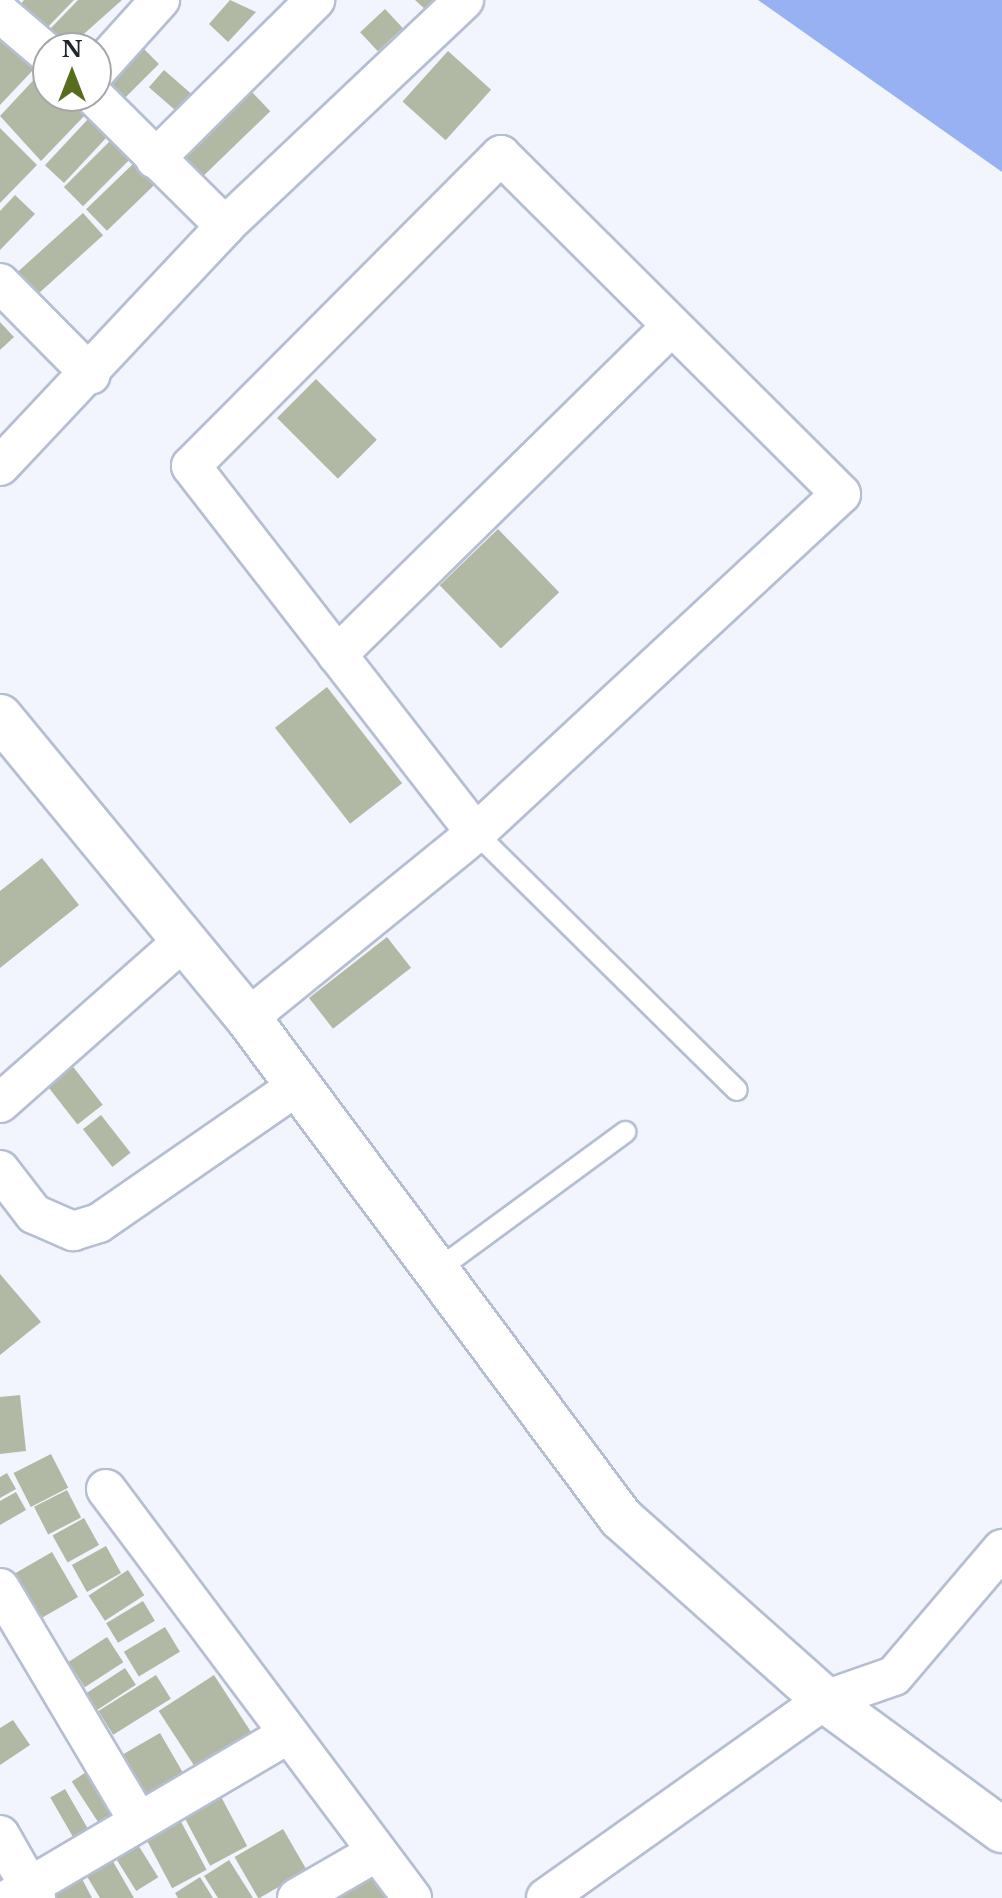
<!DOCTYPE html>
<style>
body{margin:0}
#map{position:relative;width:1002px;height:1898px;overflow:hidden;background:#f2f5fe;font-family:"Libre Baskerville",serif}
div>[style]{position:absolute}
[style*='--x']{left:calc(var(--x)*1px);top:calc(var(--y)*1px);width:calc(var(--w)*1px);rotate:calc(var(--a)*1deg)}
.water>*{inset:0;background:#97b1f2}
.building>*{inset:0;background:#b1b9a4;transform-origin:0 0}
.roads{filter:drop-shadow(2px 0 #b5bed2) drop-shadow(-2px 0 #b5bed2) drop-shadow(0 2px #b5bed2) drop-shadow(0 -2px #b5bed2)}
.service>*{height:20px;margin:-10px;padding:0 10px;transform-origin:10px;border-radius:10px;background:#fff}
.minor>*{height:38px;margin:-19px;padding:0 19px;transform-origin:19px;border-radius:19px;background:#fff}
.tertiary>*{height:44px;margin:-22px;padding:0 22px;transform-origin:22px;border-radius:22px;background:#fff}
span{translate:-50% -50%;white-space:nowrap;text-align:center;line-height:1.15;-webkit-text-stroke:7px #fff;paint-order:stroke}
.north{position:absolute;left:32px;top:32px;width:80px;height:80px;box-sizing:border-box;background:#fff;border:2px solid #a6a7aa;border-radius:50%;rotate:0deg;font-size:22px;font-weight:700;line-height:32px;text-align:center;color:#20242b}
.north::after{content:'';display:block;margin:auto;width:28px;height:36px;background:#566d1d;clip-path:polygon(50% 0,100% 100%,50% 72%,0 100%)}
</style>
<div id="map">
<div class="water">
<div style="clip-path:polygon(758px 0,1002px 0,1002px 172px)"></div>
</div>
<div class="building">
<div style="clip-path:polygon(24px 0,74px 0,45px 30px,20px 5px)"></div>
<div style="clip-path:polygon(78px 0,122px 0,68px 48px,49px 30px)"></div>
<div style="clip-path:polygon(230px 0,256px 12px,228px 42px,209px 24px)"></div>
<div style="clip-path:polygon(415px 0,455px 0,437px 20px)"></div>
<div style="left:385px;top:9px;width:26px;height:34px;rotate:47deg"></div>
<div style="clip-path:polygon(0 36px,35px 68px,0 105px)"></div>
<div style="left:137px;top:42px;width:31px;height:51px;rotate:45deg"></div>
<div style="left:448px;top:51px;width:58px;height:68px;rotate:42deg"></div>
<div style="left:164px;top:70px;width:38px;height:23px;rotate:41deg"></div>
<div style="clip-path:polygon(42px 71px,48px 96px,68px 96px,87px 113px,41px 161px,0 116px)"></div>
<div style="left:246px;top:86px;width:35px;height:95px;rotate:46deg"></div>
<div style="left:90px;top:117px;width:26px;height:66px;rotate:43deg"></div>
<div style="clip-path:polygon(0 128px,37px 165px,0 203px)"></div>
<div style="left:112px;top:139px;width:27px;height:68px;rotate:45deg"></div>
<div style="left:135px;top:162px;width:30px;height:68px;rotate:46deg"></div>
<div style="clip-path:polygon(15px 195px,35px 214px,0 250px,0 211px)"></div>
<div style="left:83px;top:213px;width:30px;height:88px;rotate:48deg"></div>
<div style="clip-path:polygon(0 322px,14px 337px,0 350px)"></div>
<div style="left:316px;top:379px;width:86px;height:55px;rotate:45deg"></div>
<div style="left:498px;top:529px;width:88px;height:81px;rotate:46deg"></div>
<div style="left:327px;top:687px;width:122px;height:66px;rotate:52deg"></div>
<div style="clip-path:polygon(42px 858px,79px 905px,0 968px,0 891px)"></div>
<div style="left:387px;top:937px;width:39px;height:99px;rotate:52deg"></div>
<div style="left:67px;top:1059px;width:58px;height:32px;rotate:52deg"></div>
<div style="left:101px;top:1115px;width:48px;height:23px;rotate:52deg"></div>
<div style="clip-path:polygon(0 1274px,41px 1322px,0 1355px)"></div>
<div style="clip-path:polygon(20px 1395px,26px 1451px,0 1454px,0 1397px)"></div>
<div style="left:51px;top:1454px;width:38px;height:42px;rotate:63deg"></div>
<div style="clip-path:polygon(7px 1473px,16px 1489px,0 1498px,0 1477px)"></div>
<div style="left:67px;top:1490px;width:31px;height:37px;rotate:63deg"></div>
<div style="clip-path:polygon(16px 1492px,26px 1510px,0 1525px,0 1501px)"></div>
<div style="left:84px;top:1518px;width:31px;height:36px;rotate:61deg"></div>
<div style="left:106px;top:1546px;width:31px;height:39px;rotate:61deg"></div>
<div style="left:52px;top:1552px;width:52px;height:51px;rotate:60deg"></div>
<div style="left:128px;top:1570px;width:30px;height:47px;rotate:57deg"></div>
<div style="left:143px;top:1601px;width:23px;height:43px;rotate:59deg"></div>
<div style="left:165px;top:1627px;width:29px;height:48px;rotate:59deg"></div>
<div style="left:107px;top:1637px;width:30px;height:46px;rotate:57deg"></div>
<div style="left:125px;top:1668px;width:20px;height:48px;rotate:57deg"></div>
<div style="left:156px;top:1675px;width:28px;height:68px;rotate:58deg"></div>
<div style="left:214px;top:1675px;width:68px;height:66px;rotate:57deg"></div>
<div style="clip-path:polygon(13px 1720px,30px 1745px,0 1765px,0 1728px)"></div>
<div style="left:160px;top:1733px;width:52px;height:43px;rotate:60deg"></div>
<div style="left:91px;top:1769px;width:54px;height:23px;rotate:57deg"></div>
<div style="left:65px;top:1789px;width:51px;height:17px;rotate:60deg"></div>
<div style="left:219px;top:1793px;width:60px;height:42px;rotate:62deg"></div>
<div style="left:178px;top:1816px;width:61px;height:39px;rotate:62deg"></div>
<div style="left:283px;top:1829px;width:48px;height:56px;rotate:60deg"></div>
<div style="left:135px;top:1840px;width:44px;height:26px;rotate:58deg"></div>
<div style="clip-path:polygon(111px 1858px,134px 1898px,100px 1898px,85px 1873px)"></div>
<div style="clip-path:polygon(229px 1860px,253px 1898px,218px 1898px,204px 1876px)"></div>
<div style="clip-path:polygon(373px 1874px,388px 1898px,335px 1898px)"></div>
<div style="clip-path:polygon(81px 1877px,92px 1898px,52px 1898px,50px 1893px)"></div>
<div style="clip-path:polygon(200px 1877px,213px 1898px,178px 1898px,175px 1893px)"></div>
</div>
<div class="roads">
<div class="service">
<div style="--x:476;--y:833;--w:366;--a:44.6"></div>
<div style="--x:436;--y:1271;--w:235;--a:-36.3"></div>
</div>
<div class="minor">
<div style="--x:0;--y:13;--w:63;--a:40.5"></div>
<div style="--x:96;--y:71;--w:96;--a:-48"></div>
<div style="--x:94;--y:96;--w:185;--a:44.8"></div>
<div style="--x:155;--y:159;--w:226;--a:-44.8"></div>
<div style="--x:0;--y:283;--w:129;--a:45.3"></div>
<div style="--x:0;--y:466;--w:329;--a:-46.8"></div>
<div style="--x:225;--y:226;--w:329;--a:-43.4"></div>
<div style="--x:337;--y:655;--w:467;--a:-44.5"></div>
<div style="--x:248;--y:1018;--w:294;--a:-39.1"></div>
<div style="--x:476;--y:833;--w:498;--a:-42.9"></div>
<div style="--x:841;--y:494;--w:480;--a:-135.1"></div>
<div style="--x:501;--y:155;--w:439;--a:134.9"></div>
<div style="--x:191;--y:466;--w:465;--a:52.2"></div>
<div style="--x:0;--y:1103;--w:246;--a:-41.5"></div>
<div style="--x:0;--y:1170;--w:56;--a:52.3"></div>
<div style="--x:34;--y:1214;--w:43;--a:23.6"></div>
<div style="--x:73;--y:1231;--w:27;--a:-17"></div>
<div style="--x:99;--y:1223;--w:241;--a:-34.7"></div>
<div style="--x:106;--y:1489;--w:511;--a:53.2"></div>
<div style="--x:0;--y:1588;--w:272;--a:59.3"></div>
<div style="--x:0;--y:1835;--w:73;--a:60.3"></div>
<div style="--x:10;--y:1898;--w:323;--a:-30.5"></div>
<div style="--x:297;--y:1898;--w:90;--a:-30"></div>
<div style="--x:546;--y:1898;--w:342;--a:-35.4"></div>
<div style="--x:825;--y:1700;--w:73;--a:-19.2"></div>
<div style="--x:894;--y:1676;--w:167;--a:-49.6"></div>
</div>
<div class="tertiary">
<div style="--x:0;--y:717;--w:390;--a:50.5"></div>
<div style="--x:248;--y:1018;--w:624;--a:53.28"></div>
<div style="--x:621;--y:1518;--w:273;--a:41.7"></div>
<div style="--x:825;--y:1700;--w:220;--a:36.3"></div>
</div>
</div>
<div class="north">N</div>
</div>
